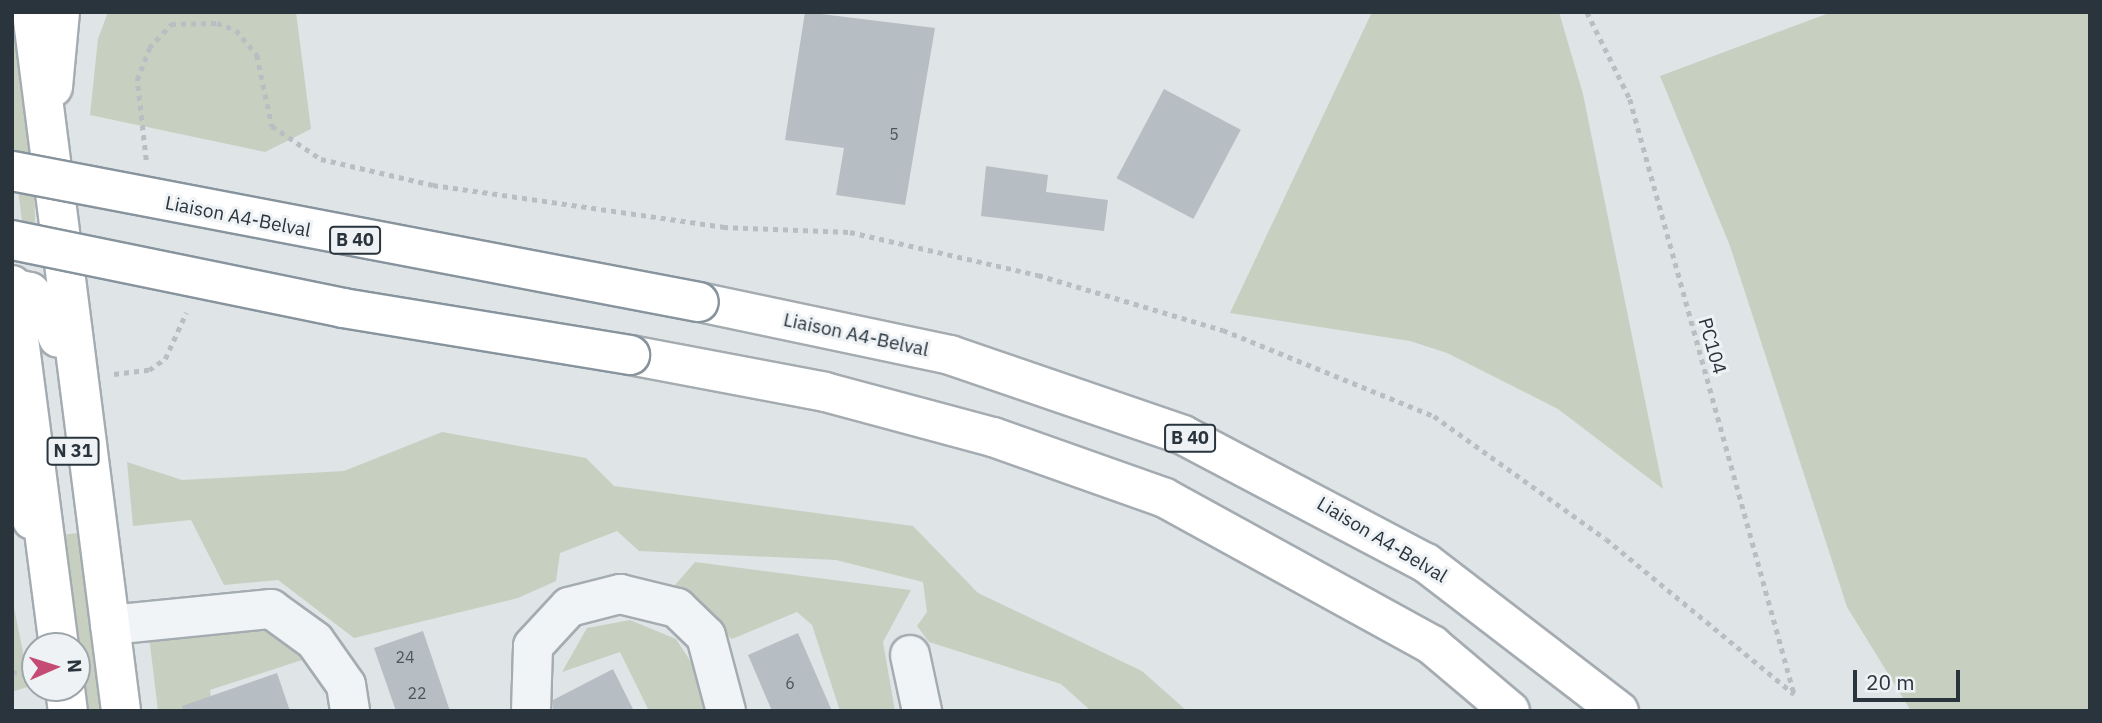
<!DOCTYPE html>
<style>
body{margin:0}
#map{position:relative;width:2102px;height:723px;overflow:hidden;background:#dfe4e7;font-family:"IBM Plex Sans",sans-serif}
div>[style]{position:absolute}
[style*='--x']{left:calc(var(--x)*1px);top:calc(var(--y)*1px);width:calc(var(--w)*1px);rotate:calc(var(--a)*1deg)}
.green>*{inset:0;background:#c7d0c0}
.building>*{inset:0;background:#b6bec4;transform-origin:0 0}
.path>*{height:4.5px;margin-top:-2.25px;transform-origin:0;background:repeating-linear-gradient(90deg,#b9bec2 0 5px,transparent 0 10px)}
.roads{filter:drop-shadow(2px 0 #a5acb1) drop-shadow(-2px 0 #a5acb1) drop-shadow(0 2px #a5acb1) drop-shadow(0 -2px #a5acb1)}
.minor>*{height:38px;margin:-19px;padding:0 19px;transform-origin:19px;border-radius:19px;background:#f1f4f6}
.secondary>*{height:38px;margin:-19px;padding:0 19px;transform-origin:19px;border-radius:19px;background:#fff}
.primary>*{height:38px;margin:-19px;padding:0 19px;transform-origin:19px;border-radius:19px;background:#fff}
.trunk>*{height:38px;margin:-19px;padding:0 19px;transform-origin:19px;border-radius:19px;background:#fff}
.bridges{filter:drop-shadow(2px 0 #87949d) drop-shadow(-2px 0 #87949d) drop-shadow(0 2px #87949d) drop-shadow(0 -2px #87949d)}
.trunk-bridge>*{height:38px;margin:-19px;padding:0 19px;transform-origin:19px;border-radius:19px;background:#fff}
span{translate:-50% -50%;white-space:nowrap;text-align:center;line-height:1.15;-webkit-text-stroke:6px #eef2f5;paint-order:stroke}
.number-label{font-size:16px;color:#4c565f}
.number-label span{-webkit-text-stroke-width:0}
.shield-label span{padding:2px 5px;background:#eef2f5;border:2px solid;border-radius:5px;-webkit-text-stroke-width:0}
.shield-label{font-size:18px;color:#29343d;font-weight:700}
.street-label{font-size:19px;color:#29343d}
.frame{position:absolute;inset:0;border:14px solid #29343d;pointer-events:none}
.north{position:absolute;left:21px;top:632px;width:70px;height:70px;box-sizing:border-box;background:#eef2f5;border:2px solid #9fa6ab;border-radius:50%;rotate:87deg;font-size:19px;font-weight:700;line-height:28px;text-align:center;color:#29343d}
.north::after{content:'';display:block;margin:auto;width:24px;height:32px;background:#c54b74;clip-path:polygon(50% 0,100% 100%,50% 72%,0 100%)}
.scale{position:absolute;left:1853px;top:670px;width:107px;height:32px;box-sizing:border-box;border:4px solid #29343d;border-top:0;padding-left:9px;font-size:21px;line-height:24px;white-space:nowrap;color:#29343d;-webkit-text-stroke:5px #eef2f5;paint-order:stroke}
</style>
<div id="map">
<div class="green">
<div style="clip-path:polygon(12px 12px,34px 183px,36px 251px,26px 252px,12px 143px)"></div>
<div style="clip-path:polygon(108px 12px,296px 12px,311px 129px,265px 152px,90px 115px,98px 39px)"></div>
<div style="clip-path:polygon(1372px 12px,1559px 12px,1583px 94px,1663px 489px,1558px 409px,1447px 353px,1410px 341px,1230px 313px)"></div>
<div style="clip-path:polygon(1832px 12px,2090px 12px,2090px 711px,1911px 711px,1847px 607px,1730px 246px,1660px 76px)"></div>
<div style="clip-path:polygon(442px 432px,586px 458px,614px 486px,913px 526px,978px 593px,1142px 671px,1187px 711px,1091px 711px,1061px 684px,929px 642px,917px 626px,927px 612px,923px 582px,836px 560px,639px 551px,617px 531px,560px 553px,556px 581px,518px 598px,354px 638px,278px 580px,224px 585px,191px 520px,133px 526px,127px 462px,182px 480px,344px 471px)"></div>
<div style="clip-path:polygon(77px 533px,87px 563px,106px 711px,86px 711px,63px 535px)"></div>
<div style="clip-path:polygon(695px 562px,911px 590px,883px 642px,895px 711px,840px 711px,812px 625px,797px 612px,732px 639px,669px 592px)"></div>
<div style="clip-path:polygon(12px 598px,30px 686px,12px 692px)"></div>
<div style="clip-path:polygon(630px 620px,676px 639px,708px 688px,710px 711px,649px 711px,620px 652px,562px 672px,587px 628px)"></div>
<div style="clip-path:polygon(270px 621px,308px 658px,210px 690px,213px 711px,158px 711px,149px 636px)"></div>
</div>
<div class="building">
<div style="clip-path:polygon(805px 12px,935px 28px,905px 205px,836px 195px,844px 148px,785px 140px)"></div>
<div style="left:1164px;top:89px;width:87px;height:101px;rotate:28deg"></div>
<div style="clip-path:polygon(986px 166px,1048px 175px,1046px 192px,1108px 200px,1104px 231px,981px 216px)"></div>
<div style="clip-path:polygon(423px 631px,450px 711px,396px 711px,374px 648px)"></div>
<div style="clip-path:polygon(798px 633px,832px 711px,772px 711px,748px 655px)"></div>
<div style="clip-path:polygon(613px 669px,634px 711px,553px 711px,553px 700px)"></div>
<div style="clip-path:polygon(277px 673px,290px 711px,183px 711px,182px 706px)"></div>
</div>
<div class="path">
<div style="--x:1587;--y:12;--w:97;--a:63.7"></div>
<div style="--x:1630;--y:99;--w:616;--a:74.57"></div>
<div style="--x:146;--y:160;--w:81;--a:-96.4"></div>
<div style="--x:137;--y:80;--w:34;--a:-69"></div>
<div style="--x:149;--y:48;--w:33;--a:-47"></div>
<div style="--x:171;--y:24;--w:46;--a:-1.2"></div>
<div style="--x:217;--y:23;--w:20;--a:20"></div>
<div style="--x:236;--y:30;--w:33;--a:50"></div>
<div style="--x:257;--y:55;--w:73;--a:78.1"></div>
<div style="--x:272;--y:126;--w:59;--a:34"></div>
<div style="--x:321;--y:159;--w:115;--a:13.1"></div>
<div style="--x:433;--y:185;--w:293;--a:8.2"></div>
<div style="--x:723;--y:227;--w:127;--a:2.3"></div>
<div style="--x:850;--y:232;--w:193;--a:12.9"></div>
<div style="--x:1038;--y:275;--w:193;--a:16.6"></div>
<div style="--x:1223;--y:330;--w:228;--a:22.2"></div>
<div style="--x:1434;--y:416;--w:211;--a:35.6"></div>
<div style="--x:1606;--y:539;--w:244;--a:39.5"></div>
<div style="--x:114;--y:374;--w:35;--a:-7"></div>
<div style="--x:149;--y:370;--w:19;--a:-35"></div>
<div style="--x:165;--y:359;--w:51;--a:-65.5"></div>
<div style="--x:12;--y:672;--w:19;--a:6"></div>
</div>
<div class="roads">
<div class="minor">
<div style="--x:110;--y:625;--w:162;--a:-5.7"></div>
<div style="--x:271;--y:609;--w:54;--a:36"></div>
<div style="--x:315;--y:641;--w:54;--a:54.8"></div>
<div style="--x:346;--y:685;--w:26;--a:81"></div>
<div style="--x:910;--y:655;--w:57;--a:77.9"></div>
<div style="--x:531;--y:711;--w:65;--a:-88.2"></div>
<div style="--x:533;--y:646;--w:53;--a:-47.3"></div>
<div style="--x:569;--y:607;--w:53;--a:-14.3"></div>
<div style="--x:620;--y:594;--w:59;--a:13.8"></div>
<div style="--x:677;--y:608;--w:40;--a:44"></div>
<div style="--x:706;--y:636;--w:78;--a:75.1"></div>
</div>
<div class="secondary">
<div style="--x:53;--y:87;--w:75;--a:-84.7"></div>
<div style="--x:12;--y:288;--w:18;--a:13"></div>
<div style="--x:30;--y:292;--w:23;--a:45"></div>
<div style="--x:46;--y:308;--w:32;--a:68"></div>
<div style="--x:12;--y:458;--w:65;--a:72.1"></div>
</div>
<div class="primary">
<div style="--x:32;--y:12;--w:705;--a:82.74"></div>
<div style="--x:12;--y:285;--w:364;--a:82.6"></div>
<div style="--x:65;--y:688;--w:23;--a:83"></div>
</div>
<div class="trunk">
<div style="--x:699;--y:302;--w:257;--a:11.9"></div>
<div style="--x:950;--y:355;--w:246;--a:18.9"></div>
<div style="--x:1183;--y:435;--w:275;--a:27.8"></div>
<div style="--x:1426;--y:563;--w:243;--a:37.5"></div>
<div style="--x:630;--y:355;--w:198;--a:10.7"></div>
<div style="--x:825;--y:392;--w:174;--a:15"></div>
<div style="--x:993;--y:437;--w:182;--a:19.5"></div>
<div style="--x:1165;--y:498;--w:305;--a:28.8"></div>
<div style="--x:1432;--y:645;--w:102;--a:40.2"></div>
</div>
</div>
<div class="bridges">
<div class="trunk-bridge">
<div style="--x:12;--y:171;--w:699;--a:10.8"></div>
<div style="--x:12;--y:240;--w:338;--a:11.6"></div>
<div style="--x:343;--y:308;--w:291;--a:9.3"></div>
</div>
</div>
<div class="number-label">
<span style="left:894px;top:134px">5</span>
<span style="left:405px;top:657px">24</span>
<span style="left:790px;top:683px">6</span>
<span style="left:417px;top:693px">22</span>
</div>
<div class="shield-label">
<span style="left:355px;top:240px">B 40</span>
<span style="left:1190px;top:438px">B 40</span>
<span style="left:73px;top:451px">N 31</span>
</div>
<div class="street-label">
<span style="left:238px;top:217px;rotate:11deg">Liaison A4-Belval</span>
<span style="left:856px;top:335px;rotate:12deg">Liaison A4-Belval</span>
<span style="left:1712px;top:346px;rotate:74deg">PC104</span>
<span style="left:1382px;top:540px;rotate:31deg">Liaison A4-Belval</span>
</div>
<div class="frame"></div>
<div class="north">N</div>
<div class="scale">20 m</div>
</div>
